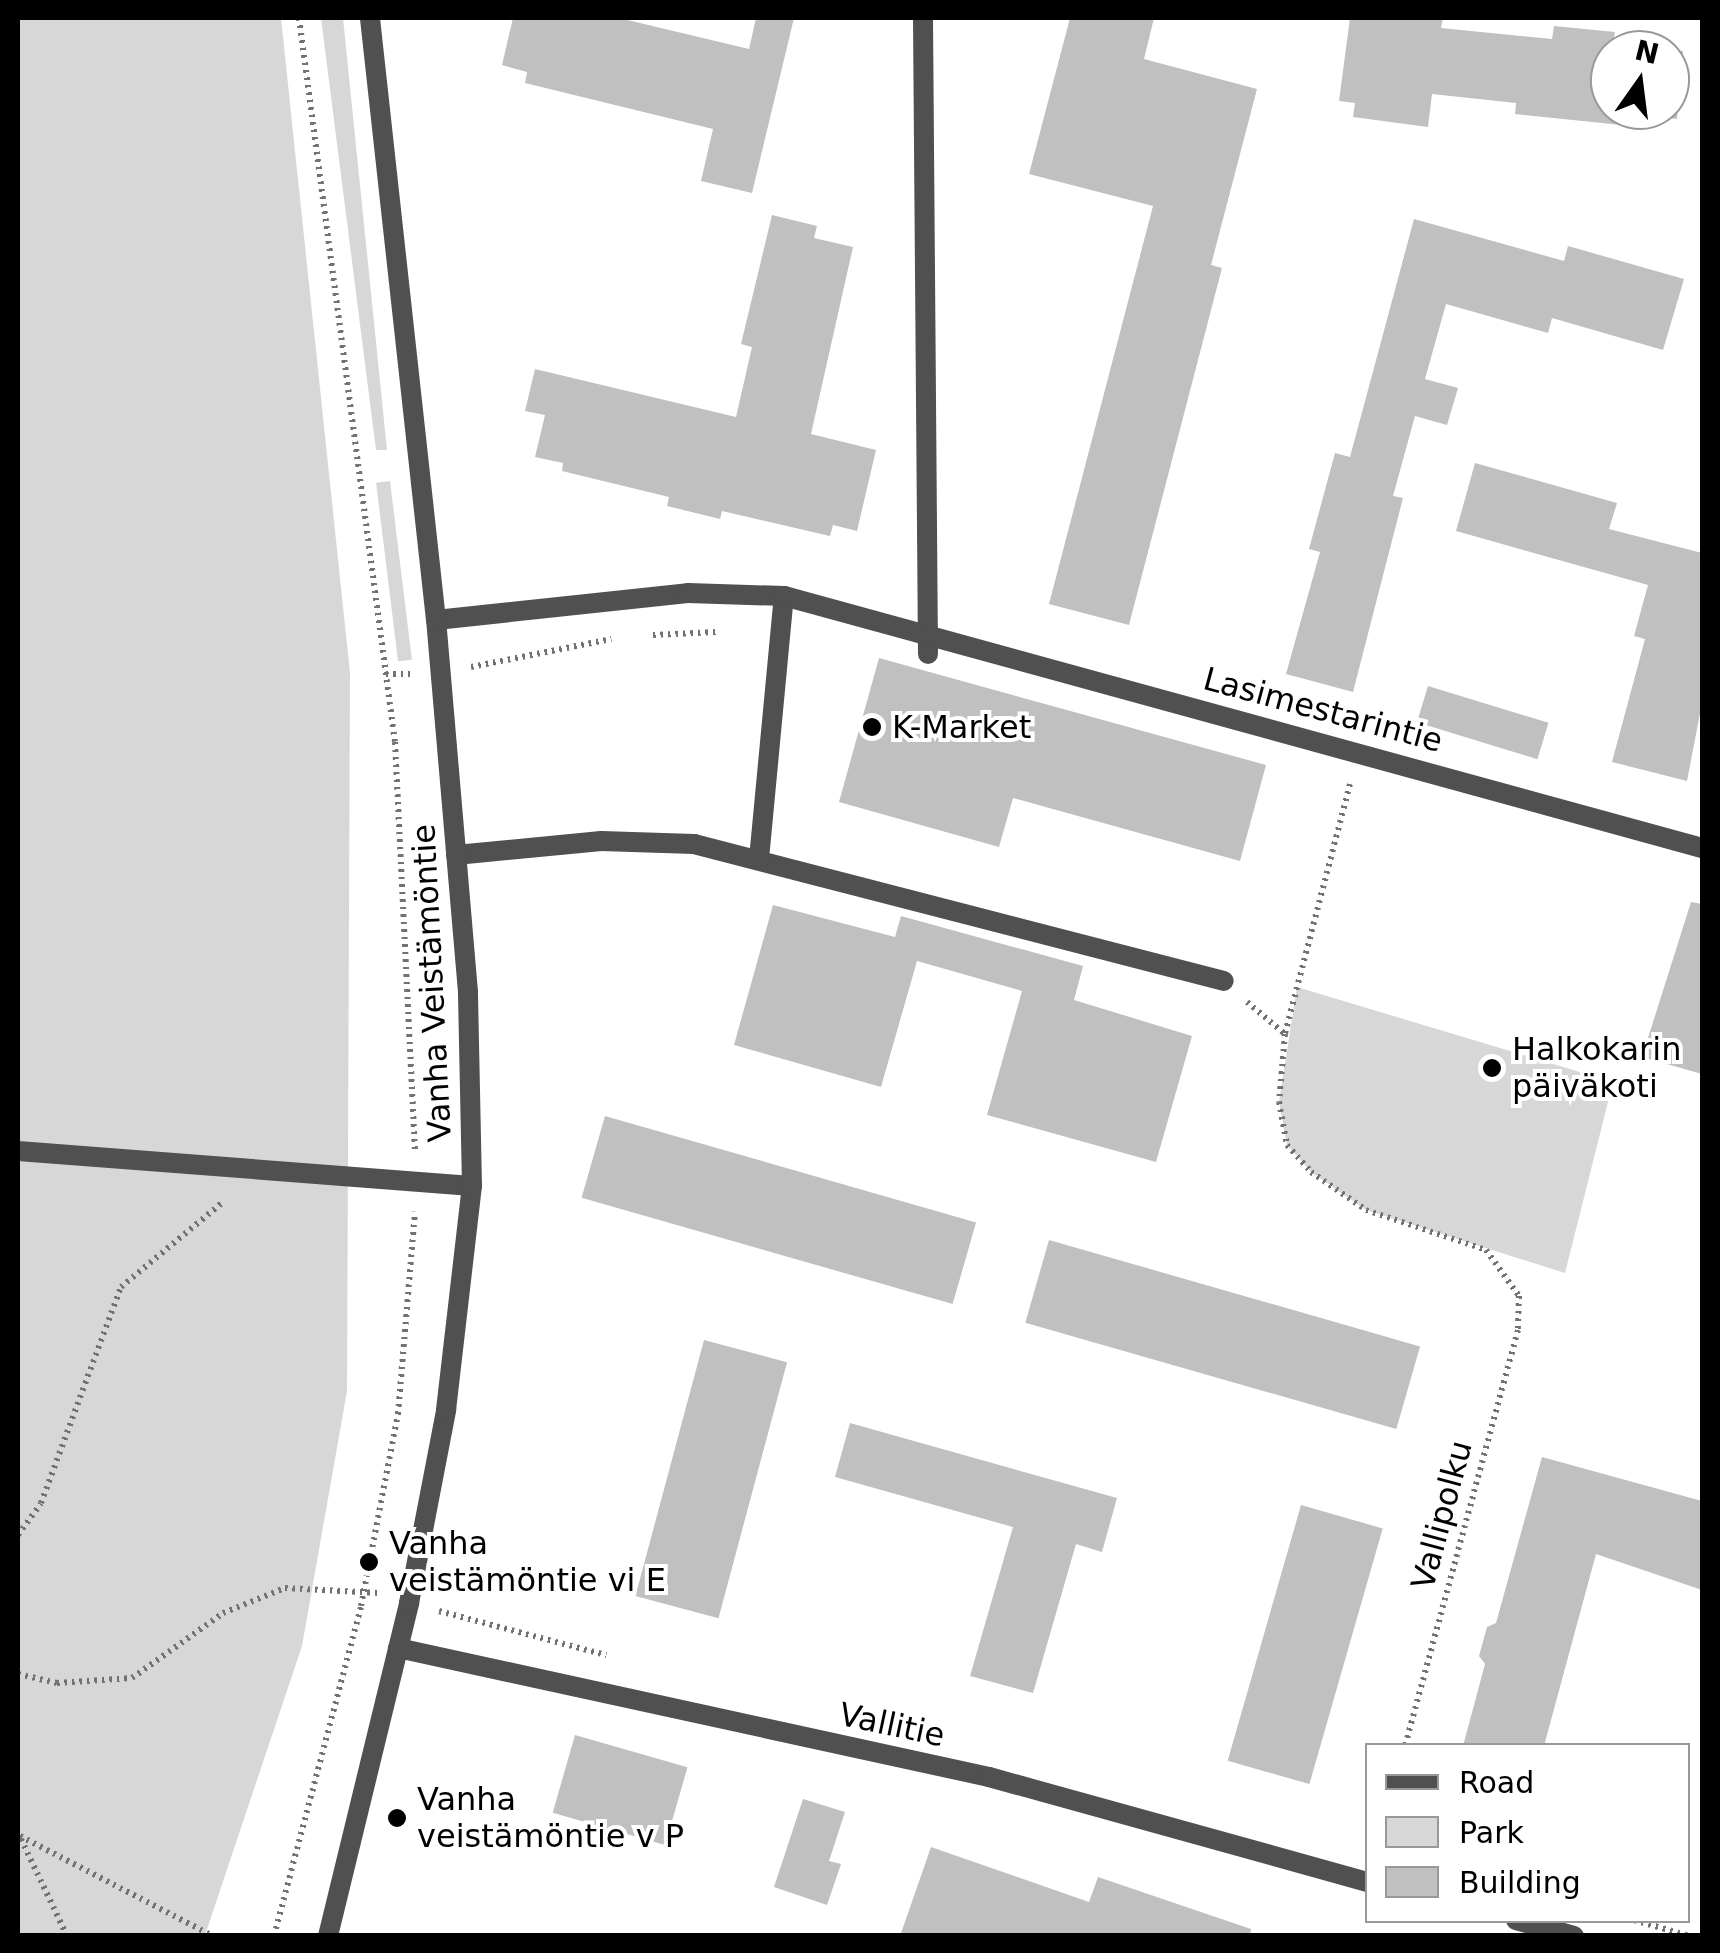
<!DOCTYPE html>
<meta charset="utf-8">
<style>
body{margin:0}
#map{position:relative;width:1720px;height:1953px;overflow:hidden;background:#fff;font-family:"DejaVu Sans",sans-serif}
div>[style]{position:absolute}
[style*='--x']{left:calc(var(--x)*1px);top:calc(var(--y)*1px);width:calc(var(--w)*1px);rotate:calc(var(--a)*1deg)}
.green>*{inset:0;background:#d7d7d7;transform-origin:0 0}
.building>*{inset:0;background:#c0c0c0;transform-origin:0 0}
.path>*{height:6px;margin-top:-3px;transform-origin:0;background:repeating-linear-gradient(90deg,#727272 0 2.5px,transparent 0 7.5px)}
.service>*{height:20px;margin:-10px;padding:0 10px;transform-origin:10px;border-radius:10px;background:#505050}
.minor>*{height:20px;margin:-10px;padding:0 10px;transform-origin:10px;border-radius:10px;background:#505050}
.tertiary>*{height:20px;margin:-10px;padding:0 10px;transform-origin:10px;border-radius:10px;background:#505050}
.dots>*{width:28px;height:28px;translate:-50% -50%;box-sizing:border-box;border:5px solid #fff;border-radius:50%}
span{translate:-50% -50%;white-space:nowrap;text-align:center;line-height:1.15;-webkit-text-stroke:8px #fff;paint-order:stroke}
.street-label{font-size:32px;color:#000}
.poi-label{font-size:32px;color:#000}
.left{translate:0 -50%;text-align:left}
.frame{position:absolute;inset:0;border:20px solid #000;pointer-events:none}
.legend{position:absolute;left:1365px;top:1743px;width:325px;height:180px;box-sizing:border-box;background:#fff;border:2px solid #999;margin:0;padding:12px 18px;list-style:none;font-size:30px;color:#000}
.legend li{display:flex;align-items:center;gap:20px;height:50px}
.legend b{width:50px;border:2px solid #999}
.north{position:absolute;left:1590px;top:30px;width:100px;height:100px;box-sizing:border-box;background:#fff;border:2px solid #999;border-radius:50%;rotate:14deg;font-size:28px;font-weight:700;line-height:40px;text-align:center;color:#000}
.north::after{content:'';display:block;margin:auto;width:35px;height:45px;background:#000;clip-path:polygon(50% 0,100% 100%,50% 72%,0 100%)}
</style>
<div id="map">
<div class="green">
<div style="clip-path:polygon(18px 18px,281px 18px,350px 673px,347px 1391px,302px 1646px,205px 1935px,18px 1935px)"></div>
<div style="clip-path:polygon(321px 18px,343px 18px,387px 450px,376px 450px)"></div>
<div style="left:390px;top:481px;width:180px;height:14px;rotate:83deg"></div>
<div style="clip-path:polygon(1297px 987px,1613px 1082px,1565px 1273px,1366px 1210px,1311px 1172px,1287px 1145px,1279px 1102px)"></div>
</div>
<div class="building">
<div style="clip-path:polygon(513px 18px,619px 18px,749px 49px,756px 18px,794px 18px,752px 193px,701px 181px,713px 129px,525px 83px,527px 72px,502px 65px)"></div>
<div style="clip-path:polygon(1070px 18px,1154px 18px,1144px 59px,1257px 89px,1211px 265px,1222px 268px,1129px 625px,1049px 604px,1153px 206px,1029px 174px)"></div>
<div style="clip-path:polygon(evenodd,1350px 18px,1443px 18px,1441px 28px,1552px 39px,1554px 26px,1615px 32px,1613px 44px,1683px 51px,1677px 119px,1642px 115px,1641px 127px,1515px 114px,1516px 103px,1432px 94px,1428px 127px,1353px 117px,1355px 103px,1339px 101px,1350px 18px,1610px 50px,1670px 50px,1670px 110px,1610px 110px,1610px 50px)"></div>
<div style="clip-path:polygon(772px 215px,817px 226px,814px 238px,853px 247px,811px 434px,876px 450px,857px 531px,833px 525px,830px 536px,722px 511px,720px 519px,667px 506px,669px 497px,562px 471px,563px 463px,535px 457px,545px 415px,525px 411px,535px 369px,736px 417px,752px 347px,741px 344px)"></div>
<div style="clip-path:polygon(1414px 219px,1564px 261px,1568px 246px,1684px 279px,1663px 350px,1552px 318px,1548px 333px,1446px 304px,1425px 379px,1458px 388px,1447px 425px,1415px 416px,1393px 496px,1403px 498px,1353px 692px,1286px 674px,1320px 552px,1309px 549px,1335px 453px,1350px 457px)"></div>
<div style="clip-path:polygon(1475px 463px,1617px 503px,1609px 529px,1702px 553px,1702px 703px,1687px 781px,1612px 762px,1645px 639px,1634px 636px,1648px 585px,1456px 531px)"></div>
<div style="clip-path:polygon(879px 658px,1266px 765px,1240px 861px,1013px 798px,999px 847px,839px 802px)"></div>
<div style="left:1428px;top:686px;width:126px;height:38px;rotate:17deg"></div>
<div style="clip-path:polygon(1691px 902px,1702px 904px,1702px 1074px,1642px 1057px)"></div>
<div style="clip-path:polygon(773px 905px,895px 937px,901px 916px,1083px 966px,1074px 1000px,1192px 1036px,1156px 1162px,987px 1115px,1022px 991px,917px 961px,881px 1087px,734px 1045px)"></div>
<div style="left:605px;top:1116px;width:386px;height:85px;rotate:16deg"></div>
<div style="left:1049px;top:1240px;width:386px;height:86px;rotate:16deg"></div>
<div style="left:704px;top:1340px;width:86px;height:265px;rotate:15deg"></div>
<div style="clip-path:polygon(850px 1423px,1117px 1498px,1102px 1552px,1076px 1544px,1033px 1693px,970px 1676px,1013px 1527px,835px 1477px)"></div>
<div style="clip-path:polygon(1542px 1457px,1702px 1501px,1702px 1590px,1596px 1554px,1544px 1746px,1463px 1746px,1485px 1664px,1479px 1656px,1487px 1627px,1496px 1623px)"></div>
<div style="left:1301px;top:1505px;width:85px;height:266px;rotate:16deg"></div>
<div style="left:575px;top:1735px;width:117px;height:81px;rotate:16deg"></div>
<div style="clip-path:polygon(803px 1799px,845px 1812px,829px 1861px,841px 1864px,827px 1905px,774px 1887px)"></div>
<div style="clip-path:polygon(931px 1847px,1089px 1902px,1098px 1877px,1251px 1929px,1250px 1936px,900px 1936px)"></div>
</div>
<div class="path">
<div style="--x:299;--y:18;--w:730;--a:82.45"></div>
<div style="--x:395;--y:742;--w:408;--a:87.2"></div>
<div style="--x:653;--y:635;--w:63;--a:-2.7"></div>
<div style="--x:471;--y:667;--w:143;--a:-11.3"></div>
<div style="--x:386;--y:674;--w:24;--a:0"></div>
<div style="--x:1350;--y:784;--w:258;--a:104.6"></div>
<div style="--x:1285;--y:1034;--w:68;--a:95"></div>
<div style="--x:1279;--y:1102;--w:44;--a:79.5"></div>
<div style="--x:1287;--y:1145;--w:36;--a:48"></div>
<div style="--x:1311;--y:1172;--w:67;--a:34.6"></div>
<div style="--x:1366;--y:1210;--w:126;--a:18.4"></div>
<div style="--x:1486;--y:1250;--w:57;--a:54.3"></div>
<div style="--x:1519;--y:1296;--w:34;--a:92"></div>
<div style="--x:1518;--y:1330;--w:431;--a:105.2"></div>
<div style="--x:1247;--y:1002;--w:50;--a:40.1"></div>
<div style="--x:18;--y:1535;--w:39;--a:-54"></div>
<div style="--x:41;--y:1503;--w:230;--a:-69.7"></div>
<div style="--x:121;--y:1287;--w:133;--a:-39.8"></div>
<div style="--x:439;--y:1611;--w:173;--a:14.8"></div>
<div style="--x:18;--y:1674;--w:40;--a:13"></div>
<div style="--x:57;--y:1683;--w:75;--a:-3.8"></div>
<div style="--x:132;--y:1678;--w:112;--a:-35.5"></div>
<div style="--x:223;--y:1613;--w:67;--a:-22"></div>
<div style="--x:285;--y:1588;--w:94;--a:3"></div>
<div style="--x:20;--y:1836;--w:217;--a:27.4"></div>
<div style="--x:21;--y:1839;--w:107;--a:64.6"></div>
<div style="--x:1634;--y:1920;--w:57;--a:16.2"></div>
<div style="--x:274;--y:1936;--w:341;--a:-75.2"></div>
<div style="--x:361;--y:1606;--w:196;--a:-79.1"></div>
<div style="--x:398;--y:1414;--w:203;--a:-85.2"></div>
</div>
<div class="service">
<div style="--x:456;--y:855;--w:146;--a:-5.5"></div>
<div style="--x:601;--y:841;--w:93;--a:1.8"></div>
<div style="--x:694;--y:844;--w:547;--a:14.49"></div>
<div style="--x:759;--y:859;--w:264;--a:-84.6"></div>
</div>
<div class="minor">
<div style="--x:923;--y:18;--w:636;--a:89.55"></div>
<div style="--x:436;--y:620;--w:253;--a:-6.1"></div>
<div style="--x:688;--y:593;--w:96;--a:1.8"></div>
<div style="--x:784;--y:596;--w:952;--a:15.35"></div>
<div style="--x:18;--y:1151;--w:455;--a:4.4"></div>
<div style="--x:398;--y:1648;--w:605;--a:12.31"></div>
<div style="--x:989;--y:1777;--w:393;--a:15.5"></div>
<div style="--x:1516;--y:1920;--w:60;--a:15.4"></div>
</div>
<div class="tertiary">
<div style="--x:328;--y:1936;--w:343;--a:-76.3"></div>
<div style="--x:409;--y:1603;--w:197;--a:-79.1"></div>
<div style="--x:446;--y:1410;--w:226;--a:-83.4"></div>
<div style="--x:472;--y:1186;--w:194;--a:-91.2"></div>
<div style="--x:468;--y:992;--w:373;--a:-94.9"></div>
<div style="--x:436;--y:620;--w:606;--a:-96.26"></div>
</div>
<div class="dots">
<div style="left:872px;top:727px;background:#000"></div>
<div style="left:1492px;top:1068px;background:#000"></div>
<div style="left:369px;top:1562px;background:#000"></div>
<div style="left:397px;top:1818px;background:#000"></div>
</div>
<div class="street-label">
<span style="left:1323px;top:710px;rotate:15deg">Lasimestarintie</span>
<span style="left:432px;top:983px;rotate:-93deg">Vanha Veistämöntie</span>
<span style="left:1442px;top:1515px;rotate:-75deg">Vallipolku</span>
<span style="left:892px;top:1725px;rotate:12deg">Vallitie</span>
</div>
<div class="poi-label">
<span class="left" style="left:892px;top:727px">K-Market</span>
<span class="left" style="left:1512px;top:1068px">Halkokarin<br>päiväkoti</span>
<span class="left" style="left:389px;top:1562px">Vanha<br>veistämöntie vi E</span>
<span class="left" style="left:417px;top:1818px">Vanha<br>veistämöntie v P</span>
</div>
<div class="frame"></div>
<ul class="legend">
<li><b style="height:12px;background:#505050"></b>Road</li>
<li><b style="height:28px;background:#d7d7d7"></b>Park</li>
<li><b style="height:28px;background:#c0c0c0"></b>Building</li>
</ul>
<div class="north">N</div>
</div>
